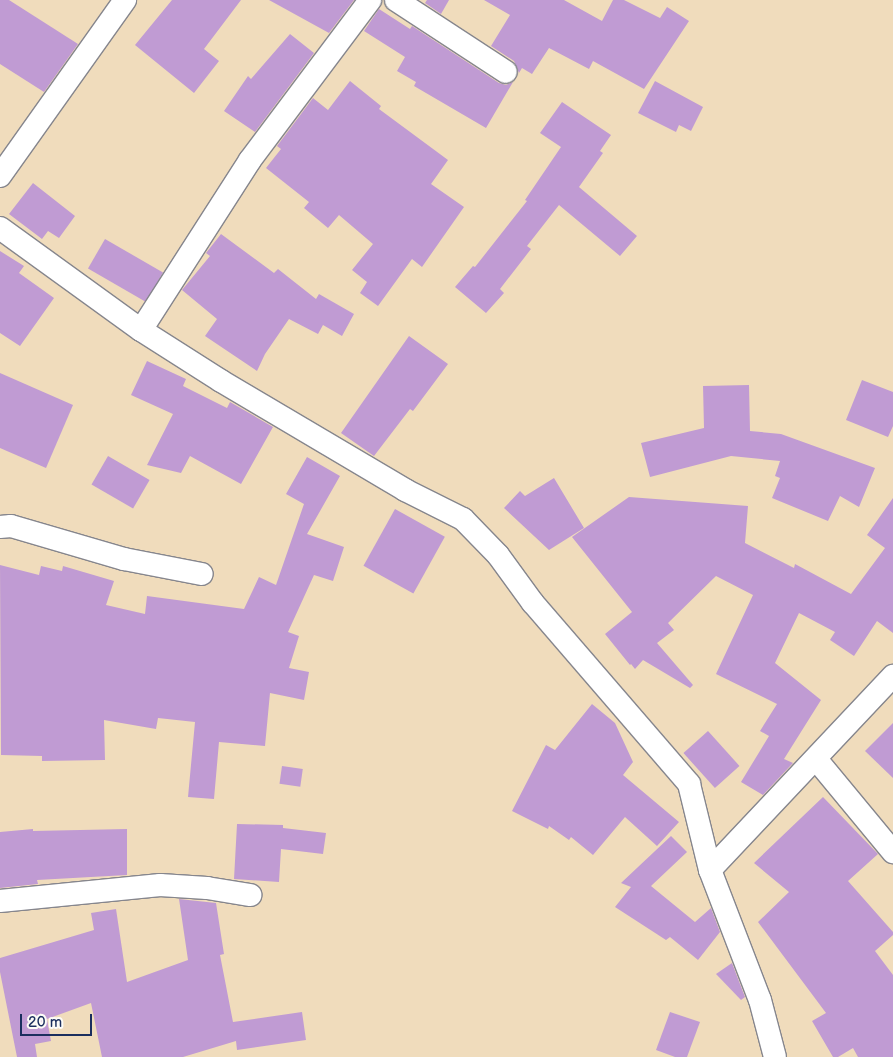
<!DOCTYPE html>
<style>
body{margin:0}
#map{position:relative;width:893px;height:1057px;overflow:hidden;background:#f0dcbc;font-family:"Balsamiq Sans",sans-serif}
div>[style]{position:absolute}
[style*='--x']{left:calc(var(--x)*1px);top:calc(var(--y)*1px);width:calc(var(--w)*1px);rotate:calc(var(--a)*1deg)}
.building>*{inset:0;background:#c09bd3;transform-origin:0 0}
.roads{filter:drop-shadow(1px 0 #86868d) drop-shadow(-1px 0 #86868d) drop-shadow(0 1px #86868d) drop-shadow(0 -1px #86868d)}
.minor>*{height:22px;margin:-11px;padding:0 11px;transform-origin:11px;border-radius:11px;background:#fff}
span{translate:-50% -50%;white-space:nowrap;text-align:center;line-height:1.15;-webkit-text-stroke:4px #fdfcf7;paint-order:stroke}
.scale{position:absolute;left:20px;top:1014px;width:72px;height:22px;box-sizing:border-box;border:2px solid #1b2f5e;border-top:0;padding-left:6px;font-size:15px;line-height:18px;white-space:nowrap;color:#1b2f5e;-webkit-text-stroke:4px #fdfcf7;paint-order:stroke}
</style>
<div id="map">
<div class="building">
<div style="clip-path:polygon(0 0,9px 0,78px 44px,44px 92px,0 64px)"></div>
<div style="clip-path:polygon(172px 0,241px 0,204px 49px,219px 61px,194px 93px,135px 45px)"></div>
<div style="clip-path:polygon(269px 0,354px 0,329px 33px)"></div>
<div style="clip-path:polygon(427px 0,449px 0,441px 14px,425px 3px)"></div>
<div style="clip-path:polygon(484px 0,564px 0,602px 21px,613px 0,624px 0,660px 18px,667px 7px,689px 21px,644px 89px,593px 61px,589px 69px,549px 48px,532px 74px,522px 68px,519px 73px,514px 61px,491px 46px,510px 15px)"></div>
<div style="clip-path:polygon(379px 9px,410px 29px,412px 26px,499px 83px,506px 85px,513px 82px,486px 128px,414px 86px,416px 82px,397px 71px,405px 57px,364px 31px)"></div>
<div style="clip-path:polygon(290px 34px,314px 53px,255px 132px,224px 111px,248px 76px,251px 79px)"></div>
<div style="clip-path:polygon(350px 81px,381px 106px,379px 109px,448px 160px,431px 184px,464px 207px,422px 267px,412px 259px,378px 306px,360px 293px,367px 282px,352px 270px,373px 244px,339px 215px,328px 228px,304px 208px,309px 202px,266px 168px,281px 149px,277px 146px,313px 98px,328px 110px)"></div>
<div style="clip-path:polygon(655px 81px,703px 107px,691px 131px,679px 125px,676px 132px,638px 113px)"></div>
<div style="clip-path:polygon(562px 102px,611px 135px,600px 151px,603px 153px,579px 187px,637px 236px,620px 256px,559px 205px,527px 246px,531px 249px,500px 289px,504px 293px,486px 313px,455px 287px,473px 266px,475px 267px,527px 201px,525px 200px,561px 147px,540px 133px)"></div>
<div style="clip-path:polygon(33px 183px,75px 216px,59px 238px,48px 231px,42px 239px,9px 214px)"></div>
<div style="clip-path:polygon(221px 234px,274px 273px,278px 269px,316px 299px,319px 294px,354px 314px,342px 336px,323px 325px,318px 334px,289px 319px,265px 354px,257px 371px,205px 336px,217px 319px,182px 290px,210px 256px,206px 253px)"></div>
<div style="left:105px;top:239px;width:67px;height:34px;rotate:30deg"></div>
<div style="clip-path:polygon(0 251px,24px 266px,19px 273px,54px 298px,20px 346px,0 333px)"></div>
<div style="clip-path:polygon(409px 336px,448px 364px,413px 411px,410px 409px,374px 456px,341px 433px)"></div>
<div style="clip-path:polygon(147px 361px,186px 379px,183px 386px,227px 408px,230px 402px,273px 427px,241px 484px,190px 456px,181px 473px,147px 465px,173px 414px,131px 395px)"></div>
<div style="clip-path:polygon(0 373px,73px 405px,46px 468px,0 448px)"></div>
<div style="clip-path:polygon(862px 380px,893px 392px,893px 426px,888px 437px,846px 420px)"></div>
<div style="clip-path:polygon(749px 385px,750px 431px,781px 434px,875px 468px,859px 507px,840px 496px,828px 521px,772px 498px,780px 478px,775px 476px,780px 461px,731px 456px,650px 477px,641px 443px,704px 428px,703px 386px)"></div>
<div style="left:108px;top:456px;width:48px;height:33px;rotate:30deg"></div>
<div style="clip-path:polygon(307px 457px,340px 476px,307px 534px,344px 547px,333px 581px,314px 575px,288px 632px,299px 636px,289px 668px,309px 672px,304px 700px,270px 693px,265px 746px,219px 742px,214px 799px,188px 797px,195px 722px,158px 718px,156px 729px,104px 720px,105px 760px,42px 761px,42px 756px,1px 755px,0 565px,39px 575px,41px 566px,62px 571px,63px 566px,114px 581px,106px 605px,145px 614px,147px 596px,244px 609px,259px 577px,276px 585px,304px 504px,286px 494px)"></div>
<div style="clip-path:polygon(554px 478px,584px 528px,549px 550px,504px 508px,520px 491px,525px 496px)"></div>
<div style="clip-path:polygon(629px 497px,748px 506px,745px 543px,794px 568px,795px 564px,851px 594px,885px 548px,867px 535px,893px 498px,893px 633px,877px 621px,854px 656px,830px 640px,835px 632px,799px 613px,775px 663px,821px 700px,784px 759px,793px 763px,763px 795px,741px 782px,769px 736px,760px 731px,777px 704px,716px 674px,753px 595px,716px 576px,668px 623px,674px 630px,657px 643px,693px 685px,690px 688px,643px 660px,635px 669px,631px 664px,630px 665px,605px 634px,632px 612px,572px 537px)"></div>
<div style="left:395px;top:509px;width:57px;height:65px;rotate:29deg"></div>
<div style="clip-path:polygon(592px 704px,615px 723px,633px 762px,623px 775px,679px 822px,657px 846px,625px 817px,593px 855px,571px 837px,569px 840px,549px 826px,548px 829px,512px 811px,546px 745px,555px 750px)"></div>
<div style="clip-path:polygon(893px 723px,893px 778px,865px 751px)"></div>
<div style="left:708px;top:731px;width:47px;height:33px;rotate:48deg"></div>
<div style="left:282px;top:766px;width:21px;height:18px;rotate:8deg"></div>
<div style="clip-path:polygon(823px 797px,878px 854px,848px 881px,893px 932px,893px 935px,875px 951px,893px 975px,893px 1057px,858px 1057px,853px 1048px,838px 1057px,833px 1057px,812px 1021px,826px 1013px,758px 922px,789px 892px,754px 863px)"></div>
<div style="clip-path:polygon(237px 824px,283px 825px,283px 828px,326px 833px,323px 854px,281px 849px,279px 882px,234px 879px)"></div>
<div style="clip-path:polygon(33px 829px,33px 831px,127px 829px,127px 875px,37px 880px,38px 884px,0 888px,0 832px)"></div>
<div style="clip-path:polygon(671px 836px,687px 852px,651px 886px,695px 922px,711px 908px,720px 932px,698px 960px,670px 937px,666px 940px,615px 907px,631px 887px,621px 883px)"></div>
<div style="clip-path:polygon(179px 899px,216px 903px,224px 954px,220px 955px,233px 1022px,302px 1012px,306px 1040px,237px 1050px,236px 1041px,183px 1057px,102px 1057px,91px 1003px,47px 1019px,51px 1041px,35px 1044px,37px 1057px,17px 1057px,0 972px,0 958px,94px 930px,91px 913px,116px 909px,127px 982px,188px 960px)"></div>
<div style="clip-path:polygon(732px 963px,745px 997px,741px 1000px,716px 974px)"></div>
<div style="clip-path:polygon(670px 1012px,700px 1022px,687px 1057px,675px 1057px,656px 1050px)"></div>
</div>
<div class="roads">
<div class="minor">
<div style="--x:396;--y:0;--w:131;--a:33.2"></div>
<div style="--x:0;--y:176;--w:216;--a:-54.6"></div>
<div style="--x:0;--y:228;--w:174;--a:35.9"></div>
<div style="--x:141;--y:330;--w:95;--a:32.5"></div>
<div style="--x:221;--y:381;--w:214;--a:30.6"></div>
<div style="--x:405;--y:490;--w:65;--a:26.6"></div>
<div style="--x:463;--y:519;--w:50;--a:45.8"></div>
<div style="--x:498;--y:555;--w:59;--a:53.9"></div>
<div style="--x:533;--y:603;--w:239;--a:49.2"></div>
<div style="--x:689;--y:784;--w:89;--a:76.3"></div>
<div style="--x:710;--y:870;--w:139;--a:69"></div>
<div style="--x:760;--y:1000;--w:59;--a:75.3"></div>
<div style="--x:141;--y:330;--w:202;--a:-57.3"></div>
<div style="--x:250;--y:160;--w:200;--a:-53.1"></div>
<div style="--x:0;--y:527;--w:11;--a:-5"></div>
<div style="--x:11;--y:526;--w:118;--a:16.3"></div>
<div style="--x:124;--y:559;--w:79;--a:10.9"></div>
<div style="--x:816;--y:759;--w:121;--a:50.4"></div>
<div style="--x:710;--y:870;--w:267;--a:-46.7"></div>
<div style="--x:0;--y:901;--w:161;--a:-5.7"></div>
<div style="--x:160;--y:885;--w:47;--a:3.7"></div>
<div style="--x:207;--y:888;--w:44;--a:9.2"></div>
</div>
</div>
<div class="scale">20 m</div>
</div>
